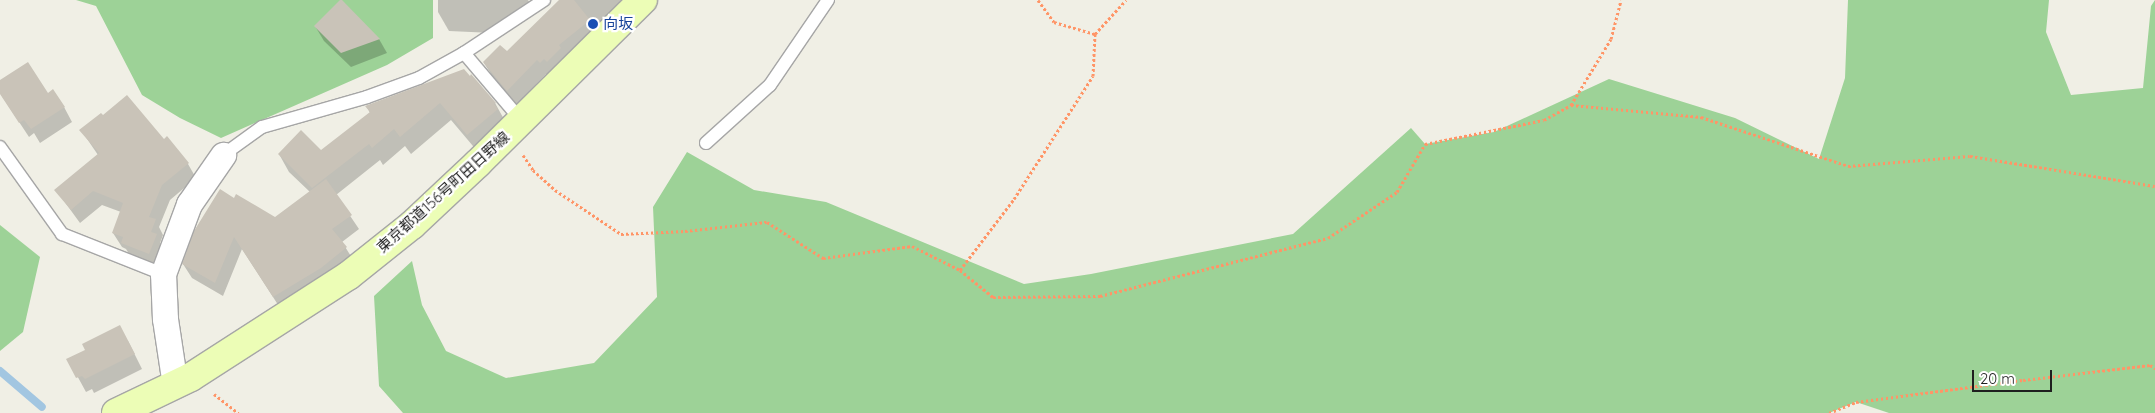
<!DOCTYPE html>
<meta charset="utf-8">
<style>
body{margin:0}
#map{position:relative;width:2155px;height:413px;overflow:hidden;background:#f0efe5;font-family:Quicksand,"Noto Sans JP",sans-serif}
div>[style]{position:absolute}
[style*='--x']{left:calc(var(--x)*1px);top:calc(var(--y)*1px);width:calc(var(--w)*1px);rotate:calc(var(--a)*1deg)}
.forest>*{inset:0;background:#9dd297}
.shadow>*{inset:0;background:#0003}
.stream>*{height:8px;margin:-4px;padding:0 4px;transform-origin:4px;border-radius:4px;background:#a2c6e1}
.building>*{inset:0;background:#c9c3b8}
.path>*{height:3px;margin-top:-1.5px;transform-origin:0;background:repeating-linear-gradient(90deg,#ff9567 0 2.5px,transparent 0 5px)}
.roads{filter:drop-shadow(1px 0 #a6a6a6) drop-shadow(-1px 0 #a6a6a6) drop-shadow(0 1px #a6a6a6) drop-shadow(0 -1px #a6a6a6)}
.service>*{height:12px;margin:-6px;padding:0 6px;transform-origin:6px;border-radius:6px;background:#fff}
.minor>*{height:25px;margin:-12.5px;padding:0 12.5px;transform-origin:12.5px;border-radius:12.5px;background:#fff}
.secondary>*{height:28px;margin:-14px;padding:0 14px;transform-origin:14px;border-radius:14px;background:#ecfdb6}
.dots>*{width:14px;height:14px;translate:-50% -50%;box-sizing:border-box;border:2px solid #fff;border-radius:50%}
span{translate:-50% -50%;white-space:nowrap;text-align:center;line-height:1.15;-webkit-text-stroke:4.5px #fff;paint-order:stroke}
.transit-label{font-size:15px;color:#164399}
.left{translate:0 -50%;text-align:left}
.street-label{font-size:15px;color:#1f1f1f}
.scale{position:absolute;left:1972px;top:370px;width:80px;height:22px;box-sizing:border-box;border:2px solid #1f1f1f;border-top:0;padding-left:6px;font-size:15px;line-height:18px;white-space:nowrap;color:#1f1f1f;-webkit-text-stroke:4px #fff;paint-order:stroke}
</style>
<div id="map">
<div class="forest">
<div style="clip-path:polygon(76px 0,433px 0,433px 38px,387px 65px,221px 138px,180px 118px,142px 95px,96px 6px)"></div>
<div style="clip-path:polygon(1848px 0,2049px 0,2046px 32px,2071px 95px,2143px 88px,2151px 6px,2155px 0,2155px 413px,1889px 413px,1856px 402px,1829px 413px,403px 413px,379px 386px,374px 296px,412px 261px,422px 305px,446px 351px,506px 378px,594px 363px,657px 297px,653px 207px,687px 152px,754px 190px,826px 202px,1024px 284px,1091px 274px,1293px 234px,1411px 128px,1425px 144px,1494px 132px,1609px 79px,1735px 118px,1819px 159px,1845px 78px)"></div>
<div style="clip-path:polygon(0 225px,40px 257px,23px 332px,0 351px)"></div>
</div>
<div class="shadow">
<div style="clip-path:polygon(438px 0,528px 0,533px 9px,493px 33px,449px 31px,438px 12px)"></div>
<div style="clip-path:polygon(562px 0,629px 0,549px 77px,546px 74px,516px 105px,493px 77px,484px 63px,507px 53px)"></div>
<div style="clip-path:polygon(315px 26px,379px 39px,387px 53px,351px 67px,324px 41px)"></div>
<div style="clip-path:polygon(464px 71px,495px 103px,505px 121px,478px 152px,451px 120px,411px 154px,405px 146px,383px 165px,380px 160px,336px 195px,359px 229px,342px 242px,354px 261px,282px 311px,242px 249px,223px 296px,192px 278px,183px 264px,234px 200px,275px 218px,310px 192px,289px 172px,279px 154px,321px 152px,370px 113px,367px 107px)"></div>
<div style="clip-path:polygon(0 81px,48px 94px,64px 107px,72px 122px,40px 143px,34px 133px,29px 137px,0 93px)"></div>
<div style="clip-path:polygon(81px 130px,164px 141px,188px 164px,196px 178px,170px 200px,159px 227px,163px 235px,160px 243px,164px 250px,158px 268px,131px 257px,126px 249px,122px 247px,113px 233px,121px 212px,102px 205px,80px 223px,56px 190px,98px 155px)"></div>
<div style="clip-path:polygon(128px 341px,142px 369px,94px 393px,92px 389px,86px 392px,68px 359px,87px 350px)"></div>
</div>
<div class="stream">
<div style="--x:0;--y:371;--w:55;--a:40.6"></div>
</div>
<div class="building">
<div style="clip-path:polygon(340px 0,342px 0,380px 39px,341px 53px,314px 26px)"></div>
<div style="clip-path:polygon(559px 0,574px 0,590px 20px,559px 45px,561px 48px,547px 62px,544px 59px,540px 63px,537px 60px,507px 91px,483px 62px,500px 45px,507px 51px)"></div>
<div style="clip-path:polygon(28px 62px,48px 93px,53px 89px,65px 107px,31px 129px,24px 120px,19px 123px,0 94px,0 80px)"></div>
<div style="clip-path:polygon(464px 69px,470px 76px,471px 74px,496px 103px,494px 104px,498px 109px,467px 135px,440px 103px,400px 137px,394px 129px,372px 148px,369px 144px,312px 188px,278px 154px,301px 130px,321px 150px,370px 112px,365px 106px)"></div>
<div style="clip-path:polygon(127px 95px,164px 139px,167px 136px,189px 163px,162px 185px,149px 217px,156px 219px,151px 232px,157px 234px,149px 254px,121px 243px,123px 237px,112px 233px,123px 203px,93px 191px,71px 210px,54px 190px,99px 153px,79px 130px,101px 113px,103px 115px)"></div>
<div style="clip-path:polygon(326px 179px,352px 215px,332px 229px,347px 247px,321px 268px,273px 297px,234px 237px,215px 283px,182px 264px,194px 231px,220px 189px,234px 198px,236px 194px,275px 217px)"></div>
<div style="clip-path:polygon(120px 325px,135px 354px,85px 379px,82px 376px,76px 378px,66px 359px,85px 350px,82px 344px)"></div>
</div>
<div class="path">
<div style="--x:1038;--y:0;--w:27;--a:54"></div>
<div style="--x:1054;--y:22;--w:43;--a:16.3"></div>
<div style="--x:1571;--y:105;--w:131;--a:5.3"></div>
<div style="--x:1701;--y:117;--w:155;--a:18.4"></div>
<div style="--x:1848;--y:166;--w:122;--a:-4.7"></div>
<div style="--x:1970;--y:156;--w:187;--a:9.2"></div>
<div style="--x:523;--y:155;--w:18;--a:56"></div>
<div style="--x:533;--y:170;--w:30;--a:42"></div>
<div style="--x:555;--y:190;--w:79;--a:33.7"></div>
<div style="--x:621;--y:234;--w:64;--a:-2.7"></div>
<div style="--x:685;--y:231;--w:82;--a:-6.3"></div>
<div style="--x:767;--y:222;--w:67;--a:32.7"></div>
<div style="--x:823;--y:258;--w:90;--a:-7.7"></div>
<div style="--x:912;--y:246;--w:54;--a:26.6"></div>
<div style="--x:960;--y:270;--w:43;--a:39.3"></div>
<div style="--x:993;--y:297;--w:107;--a:-0.5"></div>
<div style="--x:1100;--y:296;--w:235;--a:-14.3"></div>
<div style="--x:1328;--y:238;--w:83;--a:-33.7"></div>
<div style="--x:1397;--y:192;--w:56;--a:-59.7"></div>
<div style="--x:1425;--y:144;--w:121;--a:-11.4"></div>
<div style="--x:1544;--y:120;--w:31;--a:-29"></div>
<div style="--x:1571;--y:105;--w:77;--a:-58.8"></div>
<div style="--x:1611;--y:39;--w:40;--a:-75.6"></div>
<div style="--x:960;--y:270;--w:89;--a:-52.7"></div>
<div style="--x:1014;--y:199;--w:146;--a:-57.3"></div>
<div style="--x:1093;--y:76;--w:42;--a:-87.3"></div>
<div style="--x:1095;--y:34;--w:46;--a:-47.6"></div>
<div style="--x:214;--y:394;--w:31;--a:38"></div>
<div style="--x:1829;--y:413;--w:29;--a:-22"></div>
<div style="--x:1856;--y:402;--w:168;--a:-7.5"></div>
<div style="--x:2023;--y:380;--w:128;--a:-6.7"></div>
<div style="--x:2150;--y:365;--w:6;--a:31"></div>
</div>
<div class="roads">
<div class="service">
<div style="--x:464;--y:53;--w:88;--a:49.6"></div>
<div style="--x:706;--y:143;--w:86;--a:-42.2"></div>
<div style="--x:770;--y:85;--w:103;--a:-55.7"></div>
<div style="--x:0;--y:147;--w:107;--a:54.5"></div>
<div style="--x:62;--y:234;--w:109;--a:21.6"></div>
<div style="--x:223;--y:155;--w:48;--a:-35.7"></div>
<div style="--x:262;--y:127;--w:109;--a:-15.9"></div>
<div style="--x:367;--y:97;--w:55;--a:-20.1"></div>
<div style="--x:419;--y:78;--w:51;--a:-29.1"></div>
<div style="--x:464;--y:53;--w:96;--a:-33.5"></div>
</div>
<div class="minor">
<div style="--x:175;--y:385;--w:67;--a:-98.6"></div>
<div style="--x:165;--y:319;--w:45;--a:-92.5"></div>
<div style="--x:163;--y:274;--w:75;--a:-69.6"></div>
<div style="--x:189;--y:204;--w:60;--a:-55.2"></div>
</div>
<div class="secondary">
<div style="--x:116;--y:413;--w:83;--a:-25.6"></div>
<div style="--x:191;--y:377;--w:187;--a:-32.8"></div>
<div style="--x:348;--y:276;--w:82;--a:-38.6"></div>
<div style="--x:412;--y:225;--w:91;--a:-43.2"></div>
<div style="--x:478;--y:163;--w:232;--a:-44.7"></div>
</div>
</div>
<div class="dots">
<div style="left:593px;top:24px;background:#1a4fb4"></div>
</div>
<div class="transit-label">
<span class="left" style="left:603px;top:24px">向坂</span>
</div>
<div class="street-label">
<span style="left:443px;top:192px;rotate:-42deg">東京都道156号町田日野線</span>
</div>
<div class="scale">20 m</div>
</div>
